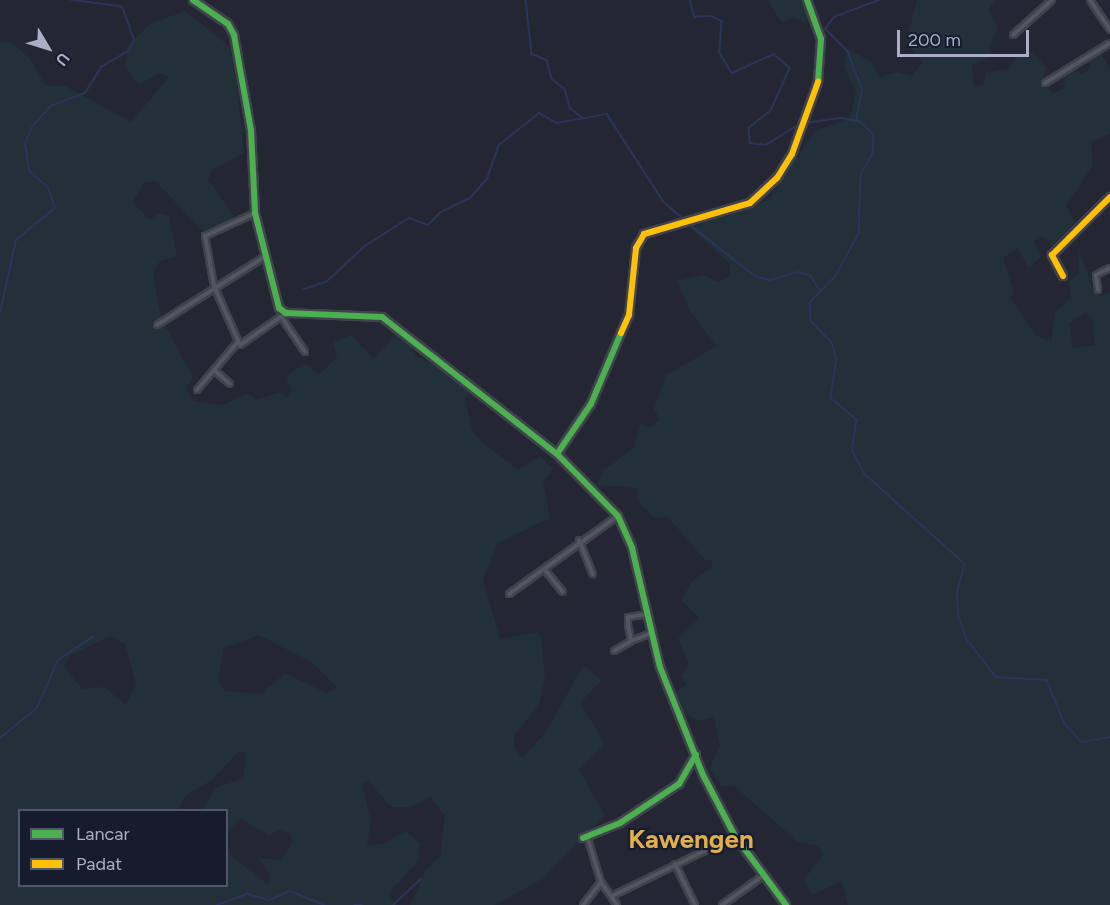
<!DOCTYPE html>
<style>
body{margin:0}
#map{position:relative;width:1110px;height:905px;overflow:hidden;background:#242733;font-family:Figtree,sans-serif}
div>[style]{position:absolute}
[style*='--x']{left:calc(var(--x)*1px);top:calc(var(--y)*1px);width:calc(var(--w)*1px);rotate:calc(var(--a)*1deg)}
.green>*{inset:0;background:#213039}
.stream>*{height:1.5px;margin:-0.75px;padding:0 0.75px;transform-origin:0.75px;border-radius:0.75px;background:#2b345a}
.roads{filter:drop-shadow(2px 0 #40424c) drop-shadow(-2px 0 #40424c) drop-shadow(0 2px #40424c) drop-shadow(0 -2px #40424c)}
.street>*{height:4px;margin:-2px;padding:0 2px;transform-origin:2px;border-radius:2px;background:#535661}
.fast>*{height:6px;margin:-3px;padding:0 3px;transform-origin:3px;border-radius:3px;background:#4caf50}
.slow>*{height:6px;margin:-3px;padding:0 3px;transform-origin:3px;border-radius:3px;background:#ffc107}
span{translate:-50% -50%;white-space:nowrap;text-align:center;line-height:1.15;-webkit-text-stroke:4.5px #171b2e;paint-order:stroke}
.quarter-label{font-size:26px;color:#deae4f;font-weight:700}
.legend{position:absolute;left:18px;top:809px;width:210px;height:78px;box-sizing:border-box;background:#171b2e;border:2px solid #52566b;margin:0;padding:8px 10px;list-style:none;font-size:18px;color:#abafc6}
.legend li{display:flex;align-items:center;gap:12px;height:30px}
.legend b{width:30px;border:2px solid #52566b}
.north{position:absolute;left:18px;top:18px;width:60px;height:60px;-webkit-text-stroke:4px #171b2e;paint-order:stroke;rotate:128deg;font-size:16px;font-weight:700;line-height:24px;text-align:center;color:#abafc6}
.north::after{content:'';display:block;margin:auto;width:21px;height:27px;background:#abafc6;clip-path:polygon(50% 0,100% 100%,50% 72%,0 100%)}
.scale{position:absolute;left:897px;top:30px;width:132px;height:27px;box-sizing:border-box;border:3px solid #abafc6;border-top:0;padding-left:8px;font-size:18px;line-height:21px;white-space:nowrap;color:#abafc6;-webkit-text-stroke:4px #171b2e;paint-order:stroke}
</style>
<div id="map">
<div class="green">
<div style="clip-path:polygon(768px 0,802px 0,808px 19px,804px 23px,794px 16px,782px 23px)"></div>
<div style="clip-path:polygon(evenodd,917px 0,996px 0,988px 9px,998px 27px,988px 48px,991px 56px,972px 66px,974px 87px,984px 84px,986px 73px,1008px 69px,1020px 54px,1031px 51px,1047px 68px,1043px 79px,1053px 94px,1065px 88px,1063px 75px,1072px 70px,1082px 74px,1090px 68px,1088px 45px,1098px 48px,1110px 70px,1110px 134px,1091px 141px,1093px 165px,1066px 206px,1076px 223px,1069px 233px,1072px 239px,1059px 252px,1043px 237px,1034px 241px,1041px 256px,1029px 268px,1017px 248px,1003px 258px,1014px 293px,1010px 297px,1035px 335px,1051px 342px,1055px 313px,1071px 298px,1069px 281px,1079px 274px,1079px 249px,1093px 289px,1100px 296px,1110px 293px,1110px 905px,848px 905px,842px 881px,812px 895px,804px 880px,823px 854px,818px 846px,798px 842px,734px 786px,722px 786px,709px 769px,720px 746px,714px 717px,699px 721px,684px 713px,674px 695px,686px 684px,681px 676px,689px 664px,678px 639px,699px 618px,681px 600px,693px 580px,713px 567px,711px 560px,706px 561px,667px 516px,654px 518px,636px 499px,637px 488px,596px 485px,604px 470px,634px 448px,641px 422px,648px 428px,660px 420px,654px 409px,666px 375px,717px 346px,691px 313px,677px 281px,704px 275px,718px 282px,730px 277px,730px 264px,690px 228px,768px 200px,815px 131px,850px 118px,856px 92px,844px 66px,848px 49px,873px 63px,879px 78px,896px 72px,912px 76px,922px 62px,906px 42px,917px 0,1086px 312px,1092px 318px,1095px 345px,1073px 348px,1069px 323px,1086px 312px)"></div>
<div style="clip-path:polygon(evenodd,185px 11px,233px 49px,244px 153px,212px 170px,208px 180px,235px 218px,203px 231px,155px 181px,144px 183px,132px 203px,151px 220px,157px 213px,169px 216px,177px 256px,160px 261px,153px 273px,161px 317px,193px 378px,186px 389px,194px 401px,223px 405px,248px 393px,256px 400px,280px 392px,287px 397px,292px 390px,286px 378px,294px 370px,307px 365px,319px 375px,337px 357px,333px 342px,352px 335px,373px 359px,398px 334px,390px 326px,396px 321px,417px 357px,449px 371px,454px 366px,480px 385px,465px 399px,472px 430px,482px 442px,518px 470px,540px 456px,553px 469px,543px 482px,550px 518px,498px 543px,483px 579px,500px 639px,538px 632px,541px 638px,545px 679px,539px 704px,514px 736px,514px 748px,522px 758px,547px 731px,583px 665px,602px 680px,580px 703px,605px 744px,579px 770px,605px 815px,542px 879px,495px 905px,410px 905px,426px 870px,440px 856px,445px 815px,430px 797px,411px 807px,391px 807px,368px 780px,362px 785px,371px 822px,367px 845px,383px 844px,406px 831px,420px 844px,418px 861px,388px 894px,396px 905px,0 905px,0 42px,13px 43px,30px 59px,46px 86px,65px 86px,131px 122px,169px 77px,160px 73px,140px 84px,135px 81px,125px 65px,128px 45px,150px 24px,185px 11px,259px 635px,313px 663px,337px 687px,327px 693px,285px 673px,261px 694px,225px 691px,218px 681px,224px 648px,259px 635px,185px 11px,110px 636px,125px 644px,136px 684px,126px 705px,104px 687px,82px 689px,64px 667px,70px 656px,110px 636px,185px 11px,240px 750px,246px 755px,243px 778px,216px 788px,202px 810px,226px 810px,227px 831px,241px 819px,269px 835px,280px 830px,291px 834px,292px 843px,281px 860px,258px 858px,270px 874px,268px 885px,227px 852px,226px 886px,20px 886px,20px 810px,178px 810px,186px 795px,212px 780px,240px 750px)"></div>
</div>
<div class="stream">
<div style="--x:526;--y:0;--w:54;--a:83.7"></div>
<div style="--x:532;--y:54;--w:16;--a:22"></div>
<div style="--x:547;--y:60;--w:20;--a:75"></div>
<div style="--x:552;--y:79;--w:16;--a:38"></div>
<div style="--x:565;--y:89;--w:20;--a:75"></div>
<div style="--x:570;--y:108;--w:16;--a:38"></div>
<div style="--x:690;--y:0;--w:18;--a:74"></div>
<div style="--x:695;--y:17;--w:16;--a:-4"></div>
<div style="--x:711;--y:16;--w:12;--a:24"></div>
<div style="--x:722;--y:21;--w:32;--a:94"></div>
<div style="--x:720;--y:53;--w:23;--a:59"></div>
<div style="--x:732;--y:73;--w:46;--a:-24.3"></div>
<div style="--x:774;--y:54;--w:21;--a:41"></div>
<div style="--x:790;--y:68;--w:47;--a:113.8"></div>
<div style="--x:771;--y:111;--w:28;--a:142"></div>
<div style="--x:749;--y:128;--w:15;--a:86"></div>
<div style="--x:750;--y:143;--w:16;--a:7"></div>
<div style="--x:766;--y:145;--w:40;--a:-32"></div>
<div style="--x:856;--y:121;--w:32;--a:-79"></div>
<div style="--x:862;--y:90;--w:42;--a:-111"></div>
<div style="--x:847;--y:51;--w:31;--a:-135"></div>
<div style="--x:825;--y:29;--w:15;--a:-53"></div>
<div style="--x:834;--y:17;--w:48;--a:-20.7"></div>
<div style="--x:805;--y:123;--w:37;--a:-8"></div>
<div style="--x:842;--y:118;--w:19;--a:12"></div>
<div style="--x:861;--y:122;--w:18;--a:45"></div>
<div style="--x:874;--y:135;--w:19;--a:93"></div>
<div style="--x:873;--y:154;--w:24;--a:120"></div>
<div style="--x:861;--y:175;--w:59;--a:91.9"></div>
<div style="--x:859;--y:234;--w:48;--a:118.7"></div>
<div style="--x:836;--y:276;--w:37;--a:134"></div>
<div style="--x:810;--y:303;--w:18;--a:87"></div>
<div style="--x:811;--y:321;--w:30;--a:46"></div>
<div style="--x:832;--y:343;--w:17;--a:73"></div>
<div style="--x:837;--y:359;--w:39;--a:99"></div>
<div style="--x:831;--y:398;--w:34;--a:40"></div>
<div style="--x:857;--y:420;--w:30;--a:99"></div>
<div style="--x:852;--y:450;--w:27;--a:62"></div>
<div style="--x:865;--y:474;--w:135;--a:42"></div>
<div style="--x:965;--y:564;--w:31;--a:105"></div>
<div style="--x:957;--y:594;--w:24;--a:85"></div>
<div style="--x:959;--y:618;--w:25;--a:69"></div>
<div style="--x:968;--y:641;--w:46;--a:52.1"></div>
<div style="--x:996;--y:677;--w:51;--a:3.4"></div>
<div style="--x:1047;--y:680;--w:48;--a:67.8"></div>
<div style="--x:1065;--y:724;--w:25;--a:47"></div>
<div style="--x:1082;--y:742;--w:28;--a:-10"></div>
<div style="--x:689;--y:224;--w:84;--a:38.2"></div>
<div style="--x:755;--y:276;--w:16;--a:15"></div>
<div style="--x:770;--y:280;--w:29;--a:-16"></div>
<div style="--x:798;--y:272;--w:12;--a:14"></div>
<div style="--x:810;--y:275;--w:18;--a:56"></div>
<div style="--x:304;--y:289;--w:23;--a:-18"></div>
<div style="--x:326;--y:282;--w:53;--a:-42.7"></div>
<div style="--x:365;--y:246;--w:52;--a:-32.5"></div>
<div style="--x:409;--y:218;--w:20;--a:20"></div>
<div style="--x:428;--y:225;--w:18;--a:-45"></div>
<div style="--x:441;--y:212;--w:32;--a:-26"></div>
<div style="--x:470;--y:198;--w:25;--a:-48"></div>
<div style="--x:487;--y:179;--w:36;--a:-71"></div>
<div style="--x:499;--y:145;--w:51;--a:-38.7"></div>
<div style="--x:539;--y:113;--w:21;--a:29"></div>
<div style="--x:557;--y:123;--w:51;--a:-10.2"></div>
<div style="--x:607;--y:114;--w:105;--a:57.1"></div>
<div style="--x:664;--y:202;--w:29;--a:41"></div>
<div style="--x:0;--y:313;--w:75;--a:-77.6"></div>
<div style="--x:16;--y:240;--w:50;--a:-39.4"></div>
<div style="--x:55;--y:208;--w:21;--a:-109"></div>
<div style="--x:48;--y:188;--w:25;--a:-138"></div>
<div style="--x:29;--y:171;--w:28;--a:-98"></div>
<div style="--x:25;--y:143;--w:17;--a:-66"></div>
<div style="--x:32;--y:127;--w:28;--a:-48"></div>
<div style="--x:51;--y:106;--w:36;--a:-21"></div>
<div style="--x:85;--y:93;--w:31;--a:-58"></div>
<div style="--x:101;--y:67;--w:32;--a:-30"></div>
<div style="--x:129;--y:51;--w:12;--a:-66"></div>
<div style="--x:134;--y:40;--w:35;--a:-110"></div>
<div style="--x:122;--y:7;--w:52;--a:-172.3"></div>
<div style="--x:0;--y:738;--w:48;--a:-39"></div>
<div style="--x:37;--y:708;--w:52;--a:-66.4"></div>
<div style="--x:58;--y:660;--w:43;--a:-33.7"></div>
<div style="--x:217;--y:905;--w:33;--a:-20"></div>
<div style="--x:248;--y:894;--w:22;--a:16"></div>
<div style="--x:269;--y:900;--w:23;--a:-23"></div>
<div style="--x:290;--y:891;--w:38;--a:22"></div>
<div style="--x:354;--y:905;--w:8;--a:0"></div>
<div style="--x:393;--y:905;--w:38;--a:-43"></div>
</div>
<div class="roads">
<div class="street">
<div style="--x:1090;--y:0;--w:36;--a:56"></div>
<div style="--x:1013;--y:35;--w:52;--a:-41.9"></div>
<div style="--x:1045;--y:83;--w:76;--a:-31.6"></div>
<div style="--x:255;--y:213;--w:55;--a:155.3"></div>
<div style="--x:205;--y:236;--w:51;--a:79.8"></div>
<div style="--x:214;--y:286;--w:64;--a:66.2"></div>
<div style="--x:240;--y:345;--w:56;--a:-34.8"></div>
<div style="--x:1098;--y:290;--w:15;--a:-98"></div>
<div style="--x:1096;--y:275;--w:16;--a:-27"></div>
<div style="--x:282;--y:318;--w:41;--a:55.9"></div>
<div style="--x:157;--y:325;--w:127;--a:-32.4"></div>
<div style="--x:214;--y:370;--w:21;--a:41"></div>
<div style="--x:197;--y:390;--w:62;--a:-49.6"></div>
<div style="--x:579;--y:540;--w:37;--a:68"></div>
<div style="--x:545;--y:570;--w:28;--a:51"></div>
<div style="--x:509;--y:594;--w:134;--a:-35.6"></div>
<div style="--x:648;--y:614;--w:20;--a:171"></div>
<div style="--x:628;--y:617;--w:8;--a:90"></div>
<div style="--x:628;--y:625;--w:16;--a:79"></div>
<div style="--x:631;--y:641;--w:22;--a:-21"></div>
<div style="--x:614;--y:651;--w:20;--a:-30"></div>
<div style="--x:587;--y:836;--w:48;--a:73.1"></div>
<div style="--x:675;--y:864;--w:46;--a:64"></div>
<div style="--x:612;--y:896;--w:137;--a:-26"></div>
<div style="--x:583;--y:905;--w:29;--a:-52"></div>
<div style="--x:601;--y:882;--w:28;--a:55"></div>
<div style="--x:722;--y:905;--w:52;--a:-35.5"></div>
</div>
<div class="fast">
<div style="--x:193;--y:0;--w:42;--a:34.4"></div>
<div style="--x:228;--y:24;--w:13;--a:61"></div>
<div style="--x:234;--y:35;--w:97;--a:79.9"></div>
<div style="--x:251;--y:130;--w:83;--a:87.2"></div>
<div style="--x:255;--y:213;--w:98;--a:75.8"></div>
<div style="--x:279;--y:308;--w:9;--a:36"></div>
<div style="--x:286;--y:313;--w:96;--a:2.4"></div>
<div style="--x:382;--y:317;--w:222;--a:38.1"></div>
<div style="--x:807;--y:0;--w:41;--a:70.3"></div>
<div style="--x:821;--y:39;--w:43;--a:94"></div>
<div style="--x:621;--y:333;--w:77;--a:112.9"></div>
<div style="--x:591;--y:404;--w:60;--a:124.2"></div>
<div style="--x:557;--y:454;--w:87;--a:45.5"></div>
<div style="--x:618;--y:516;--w:35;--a:66"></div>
<div style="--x:632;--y:548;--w:122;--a:76.8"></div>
<div style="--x:660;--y:667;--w:116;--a:68.3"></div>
<div style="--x:703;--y:775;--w:69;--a:62.3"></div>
<div style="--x:735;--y:836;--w:86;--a:53.5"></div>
<div style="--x:583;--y:838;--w:40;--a:-22"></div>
<div style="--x:620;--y:823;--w:71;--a:-33.5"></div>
<div style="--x:679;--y:784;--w:34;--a:-60"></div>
</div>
<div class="slow">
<div style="--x:1063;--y:276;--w:24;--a:-118"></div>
<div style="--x:1052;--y:255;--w:82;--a:-45"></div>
<div style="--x:621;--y:333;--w:20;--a:-66"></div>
<div style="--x:629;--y:315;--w:67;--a:-84"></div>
<div style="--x:636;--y:248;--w:16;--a:-60"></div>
<div style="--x:644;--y:234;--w:110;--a:-16.3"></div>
<div style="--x:750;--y:203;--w:37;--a:-43"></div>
<div style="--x:777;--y:178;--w:28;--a:-58"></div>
<div style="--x:792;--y:154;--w:77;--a:-70.1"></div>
</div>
</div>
<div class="quarter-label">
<span style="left:691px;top:840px">Kawengen</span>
</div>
<ul class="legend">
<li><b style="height:8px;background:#4caf50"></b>Lancar</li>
<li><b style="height:8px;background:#ffc107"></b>Padat</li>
</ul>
<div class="north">U</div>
<div class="scale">200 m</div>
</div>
